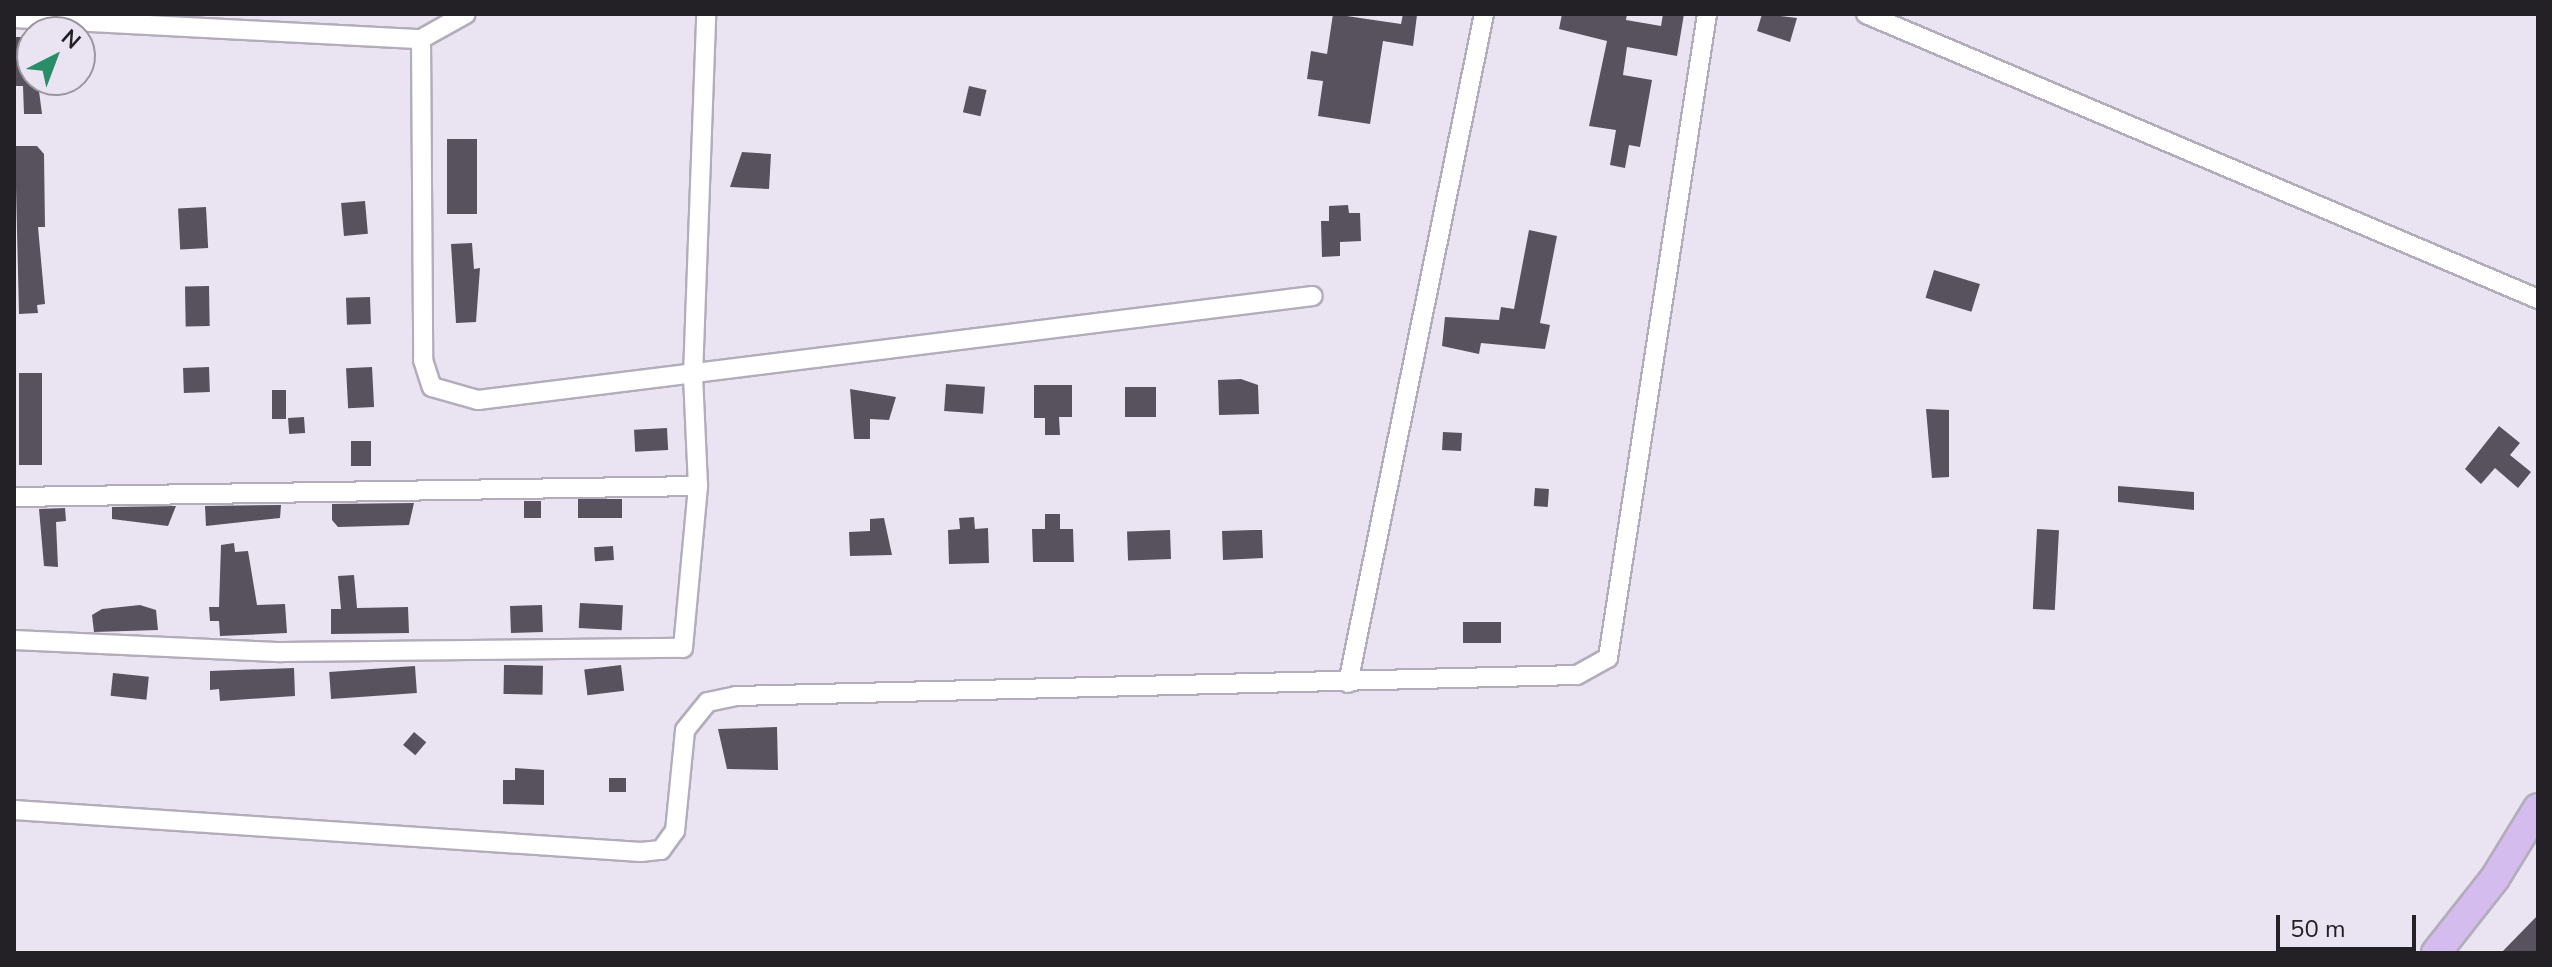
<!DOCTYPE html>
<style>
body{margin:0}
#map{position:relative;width:2552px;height:967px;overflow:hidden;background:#eae4f2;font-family:"Nunito Sans",sans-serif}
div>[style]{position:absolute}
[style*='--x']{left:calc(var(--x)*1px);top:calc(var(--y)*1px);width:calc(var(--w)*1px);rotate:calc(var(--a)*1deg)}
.building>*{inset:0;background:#58525f;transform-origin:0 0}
.roads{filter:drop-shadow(2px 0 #b3adbb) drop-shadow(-2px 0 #b3adbb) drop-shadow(0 2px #b3adbb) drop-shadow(0 -2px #b3adbb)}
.minor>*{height:18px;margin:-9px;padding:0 9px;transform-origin:9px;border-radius:9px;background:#fff}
.trunk>*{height:28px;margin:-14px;padding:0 14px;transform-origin:14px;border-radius:14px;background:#d4bcef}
span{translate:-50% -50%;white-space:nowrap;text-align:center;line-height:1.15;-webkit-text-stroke:8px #eae4f2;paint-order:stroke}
.frame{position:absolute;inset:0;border:16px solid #232126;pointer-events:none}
.north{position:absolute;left:16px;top:16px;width:80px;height:80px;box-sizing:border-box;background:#eae4f2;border:2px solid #9a96a0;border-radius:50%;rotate:42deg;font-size:22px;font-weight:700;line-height:32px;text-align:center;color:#232126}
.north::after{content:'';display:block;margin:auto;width:28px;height:36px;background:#298d67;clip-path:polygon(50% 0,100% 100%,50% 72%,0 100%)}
.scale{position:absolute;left:2276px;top:915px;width:140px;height:36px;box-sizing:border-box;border:4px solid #232126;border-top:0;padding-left:10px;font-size:24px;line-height:28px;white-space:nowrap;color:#232126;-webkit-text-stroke:6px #eae4f2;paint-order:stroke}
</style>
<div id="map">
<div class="building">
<div style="clip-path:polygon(1333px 14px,1401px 24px,1403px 14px,1417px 15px,1413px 46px,1383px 41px,1370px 124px,1318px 116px,1323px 81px,1307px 79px,1311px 51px,1327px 54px)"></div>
<div style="clip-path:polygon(1562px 14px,1627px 14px,1626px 20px,1661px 26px,1663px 14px,1684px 14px,1677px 56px,1627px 47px,1623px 75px,1652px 80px,1640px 147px,1629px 145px,1625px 168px,1610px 165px,1616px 130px,1589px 126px,1607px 41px,1559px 29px)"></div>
<div style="clip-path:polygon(1762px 14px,1797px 18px,1790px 42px,1757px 31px)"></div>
<div style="clip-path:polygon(14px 37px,32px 37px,42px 114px,24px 114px,23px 86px,14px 86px)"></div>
<div style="left:969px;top:86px;width:18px;height:27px;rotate:13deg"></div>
<div style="left:447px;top:139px;width:30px;height:75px"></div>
<div style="clip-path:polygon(15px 146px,37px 146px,44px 154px,45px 227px,38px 227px,45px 304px,37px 305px,38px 313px,19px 314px)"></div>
<div style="clip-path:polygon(742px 152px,771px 154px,769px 189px,730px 187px)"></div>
<div style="left:365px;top:201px;width:33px;height:24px;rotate:85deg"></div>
<div style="clip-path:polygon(1348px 205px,1349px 213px,1360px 213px,1361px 241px,1340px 242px,1340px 256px,1322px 257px,1321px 221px,1329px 221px,1329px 206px)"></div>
<div style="left:206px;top:207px;width:41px;height:28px;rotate:87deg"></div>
<div style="clip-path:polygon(1529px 230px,1557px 236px,1540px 323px,1550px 325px,1545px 349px,1481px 343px,1479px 354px,1442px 346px,1445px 317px,1499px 320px,1501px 307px,1514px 309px)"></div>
<div style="clip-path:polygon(472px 243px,474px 269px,480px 268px,476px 322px,456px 323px,451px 244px)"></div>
<div style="left:1934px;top:270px;width:48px;height:29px;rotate:17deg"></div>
<div style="left:209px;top:286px;width:40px;height:24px;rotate:89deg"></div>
<div style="left:370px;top:297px;width:27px;height:24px;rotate:88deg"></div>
<div style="left:209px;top:367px;width:25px;height:26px;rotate:88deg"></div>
<div style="left:372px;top:367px;width:40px;height:26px;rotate:87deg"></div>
<div style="left:19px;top:373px;width:23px;height:92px"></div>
<div style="clip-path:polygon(1241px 379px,1258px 385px,1259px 414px,1219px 415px,1218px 380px)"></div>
<div style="left:946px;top:384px;width:39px;height:27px;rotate:4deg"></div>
<div style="clip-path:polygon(1034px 385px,1072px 385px,1072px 417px,1059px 417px,1060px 435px,1045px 435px,1045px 418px,1034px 418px)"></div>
<div style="left:1125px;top:387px;width:31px;height:30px"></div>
<div style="clip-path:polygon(850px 389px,896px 397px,889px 420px,870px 419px,870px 439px,854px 439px)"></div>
<div style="left:272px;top:390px;width:14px;height:29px"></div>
<div style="clip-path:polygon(1926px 409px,1949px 410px,1949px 477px,1932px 478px)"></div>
<div style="left:304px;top:417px;width:16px;height:16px;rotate:86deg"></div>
<div style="clip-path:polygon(2499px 426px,2520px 443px,2510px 455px,2531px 472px,2518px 488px,2495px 468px,2481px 484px,2465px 469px)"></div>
<div style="left:667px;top:428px;width:22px;height:33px;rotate:87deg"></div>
<div style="left:1443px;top:432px;width:19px;height:18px;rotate:3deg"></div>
<div style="left:351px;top:441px;width:20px;height:25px"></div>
<div style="clip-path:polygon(2118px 486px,2194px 492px,2194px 510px,2118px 502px)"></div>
<div style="left:1535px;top:488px;width:14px;height:18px;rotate:4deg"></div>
<div style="left:622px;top:499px;width:19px;height:44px;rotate:90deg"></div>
<div style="left:524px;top:501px;width:17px;height:17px"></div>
<div style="clip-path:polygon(414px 503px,409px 525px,338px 527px,332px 520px,332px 504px)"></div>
<div style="clip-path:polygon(281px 505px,280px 518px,206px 526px,205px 506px)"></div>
<div style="clip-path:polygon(176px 506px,168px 526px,112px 519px,112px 507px)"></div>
<div style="clip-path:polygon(65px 508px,66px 521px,56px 522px,58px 567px,44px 566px,39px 509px)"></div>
<div style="clip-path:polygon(1045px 514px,1060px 514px,1060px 529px,1073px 529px,1074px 562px,1033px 562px,1032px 529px,1045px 529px)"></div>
<div style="clip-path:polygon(974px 517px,975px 529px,988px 528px,989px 563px,949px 564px,948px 530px,960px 529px,959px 518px)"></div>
<div style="clip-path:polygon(884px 518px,892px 555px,850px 556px,849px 532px,870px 531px,870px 519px)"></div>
<div style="left:2037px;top:529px;width:22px;height:80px;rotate:3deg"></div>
<div style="left:1170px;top:530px;width:29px;height:43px;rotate:88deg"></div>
<div style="clip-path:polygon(1253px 530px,1262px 530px,1263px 558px,1223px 560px,1222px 531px)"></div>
<div style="clip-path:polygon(234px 543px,235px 552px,248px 551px,257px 605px,285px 604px,287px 633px,220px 636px,219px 621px,210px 621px,209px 607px,219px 607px,221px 545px)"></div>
<div style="left:613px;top:546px;width:14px;height:19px;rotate:86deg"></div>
<div style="clip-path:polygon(354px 575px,357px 608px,408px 607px,409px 633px,331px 634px,331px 609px,341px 609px,338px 576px)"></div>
<div style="left:580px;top:603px;width:43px;height:25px;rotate:3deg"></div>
<div style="clip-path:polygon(140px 605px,156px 610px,158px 630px,94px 632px,92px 615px,102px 609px)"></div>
<div style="left:542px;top:605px;width:27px;height:32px;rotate:88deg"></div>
<div style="left:1501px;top:622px;width:21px;height:38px;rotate:90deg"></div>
<div style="left:504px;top:665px;width:39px;height:29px;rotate:1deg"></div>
<div style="left:621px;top:665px;width:26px;height:37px;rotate:83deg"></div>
<div style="left:415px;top:666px;width:27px;height:86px;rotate:86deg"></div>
<div style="clip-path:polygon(294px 668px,295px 696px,220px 701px,219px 689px,210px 690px,210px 671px)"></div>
<div style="left:113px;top:673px;width:36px;height:23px;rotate:6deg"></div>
<div style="clip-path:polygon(777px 727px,778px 770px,727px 769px,718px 729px)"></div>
<div style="left:414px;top:732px;width:16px;height:17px;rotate:40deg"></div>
<div style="clip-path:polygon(515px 768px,544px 770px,544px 805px,503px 804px,503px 780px,515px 780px)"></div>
<div style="left:609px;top:778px;width:17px;height:14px"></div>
<div style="clip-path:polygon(2538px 915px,2538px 953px,2501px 953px)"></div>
</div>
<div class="roads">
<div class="minor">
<div style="--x:1866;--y:14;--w:730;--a:22.98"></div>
<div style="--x:14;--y:18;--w:408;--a:3"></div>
<div style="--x:421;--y:39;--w:51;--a:-29.1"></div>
<div style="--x:421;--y:39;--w:321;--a:89.6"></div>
<div style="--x:423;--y:360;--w:28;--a:72"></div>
<div style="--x:432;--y:387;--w:48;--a:15.8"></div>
<div style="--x:478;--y:400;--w:841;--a:-7.1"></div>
<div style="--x:14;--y:497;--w:684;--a:-0.92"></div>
<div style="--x:698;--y:486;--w:110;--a:-92.6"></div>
<div style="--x:693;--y:376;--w:362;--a:-87.9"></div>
<div style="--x:14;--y:640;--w:268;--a:2.6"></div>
<div style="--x:282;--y:652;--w:401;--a:-0.6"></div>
<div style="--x:683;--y:648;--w:163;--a:-84.7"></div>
<div style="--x:1348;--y:683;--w:683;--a:-78.51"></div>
<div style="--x:14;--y:810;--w:628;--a:3.83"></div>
<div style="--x:641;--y:852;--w:20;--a:-6"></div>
<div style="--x:661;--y:850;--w:24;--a:-54"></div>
<div style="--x:675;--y:831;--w:101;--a:-84.3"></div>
<div style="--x:685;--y:730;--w:36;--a:-51"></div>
<div style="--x:708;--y:702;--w:29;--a:-12"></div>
<div style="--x:736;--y:696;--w:841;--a:-1.43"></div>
<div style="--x:1577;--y:675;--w:35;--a:-29"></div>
<div style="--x:1608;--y:658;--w:652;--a:-81.26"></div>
</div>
<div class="trunk">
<div style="--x:2436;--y:953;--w:95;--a:-51.8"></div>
<div style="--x:2495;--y:878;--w:82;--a:-58.4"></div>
</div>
</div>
<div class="frame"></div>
<div class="north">N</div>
<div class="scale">50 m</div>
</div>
